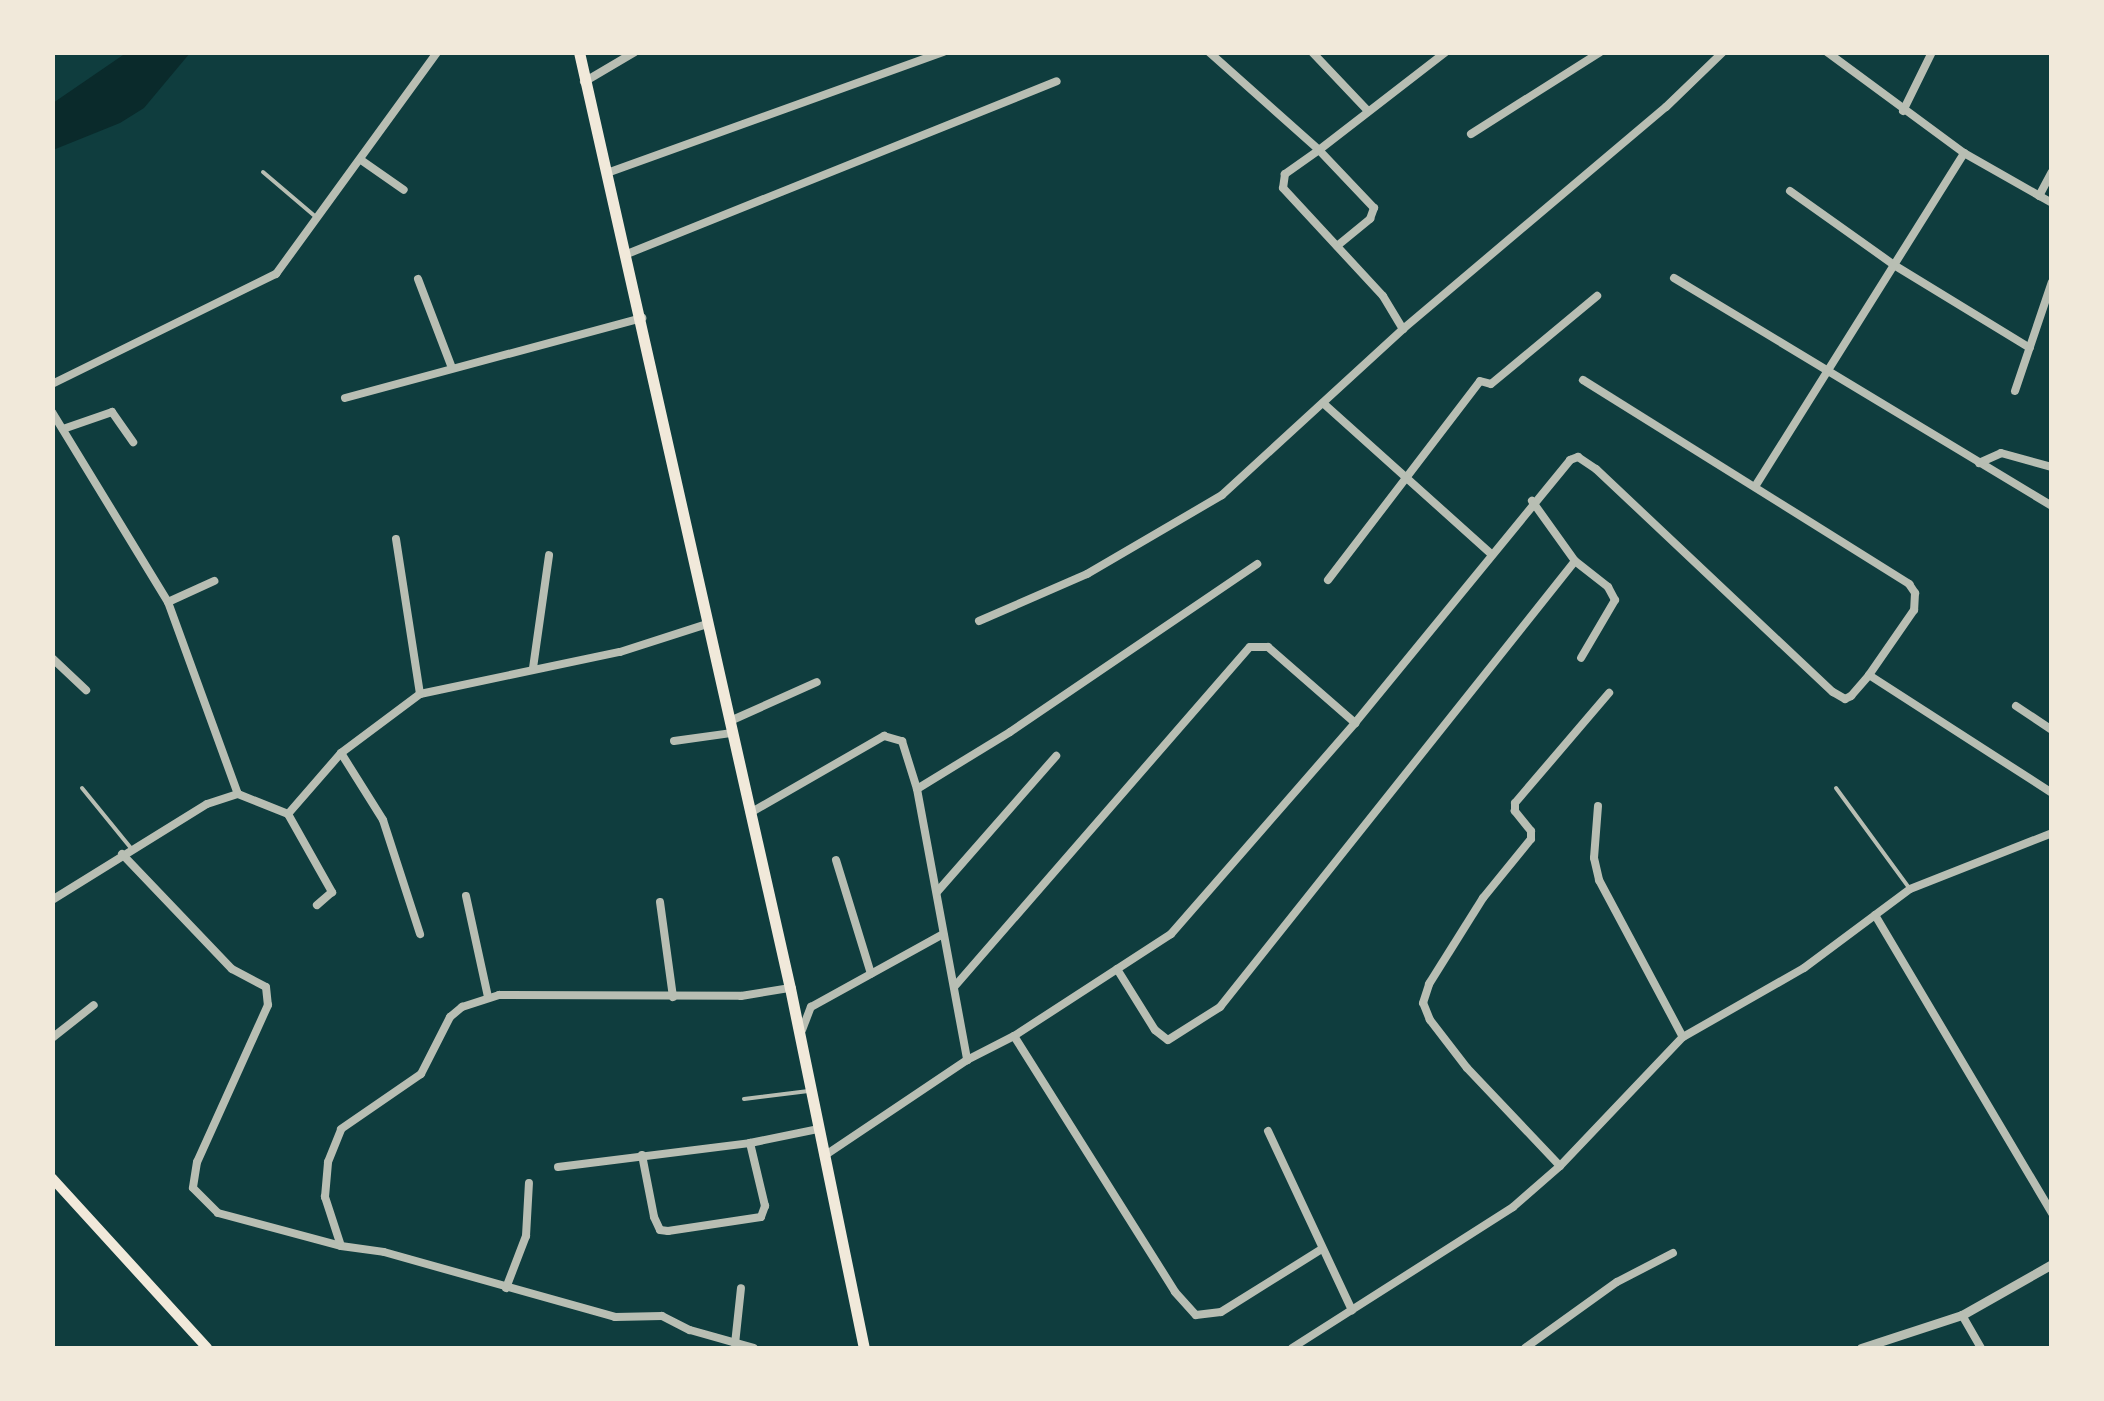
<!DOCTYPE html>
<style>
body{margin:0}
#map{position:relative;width:2104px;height:1401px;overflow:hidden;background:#0f3d3e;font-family:"Source Sans 3",sans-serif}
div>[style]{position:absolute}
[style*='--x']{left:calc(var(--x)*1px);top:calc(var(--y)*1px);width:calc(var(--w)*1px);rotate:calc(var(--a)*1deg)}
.water>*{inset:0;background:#0a2a2b}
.service>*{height:4px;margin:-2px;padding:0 2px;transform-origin:2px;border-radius:2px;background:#b8beb3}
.minor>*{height:8px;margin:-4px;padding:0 4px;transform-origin:4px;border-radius:4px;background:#b8beb3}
.tertiary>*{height:9px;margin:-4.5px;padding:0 4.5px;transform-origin:4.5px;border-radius:4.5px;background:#b8beb3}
.secondary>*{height:10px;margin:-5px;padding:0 5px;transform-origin:5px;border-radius:5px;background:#f1e9da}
.primary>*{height:11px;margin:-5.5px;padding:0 5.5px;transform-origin:5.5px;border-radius:5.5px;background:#f1e9da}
span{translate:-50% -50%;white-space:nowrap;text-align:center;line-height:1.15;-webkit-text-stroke:10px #f1e9da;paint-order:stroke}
.frame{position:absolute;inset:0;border:55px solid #f1e9da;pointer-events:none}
</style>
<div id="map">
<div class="water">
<div style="clip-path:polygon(126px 53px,190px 53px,144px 108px,120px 123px,53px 150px,53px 103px)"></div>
</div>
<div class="service">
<div style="--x:263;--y:172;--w:71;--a:40.4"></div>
<div style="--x:82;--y:788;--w:77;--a:50.8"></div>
<div style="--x:1836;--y:788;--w:125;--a:53.8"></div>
<div style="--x:744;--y:1099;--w:65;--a:-7"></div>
</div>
<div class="minor">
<div style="--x:1209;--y:52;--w:147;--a:41.7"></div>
<div style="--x:1319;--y:150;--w:42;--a:144.8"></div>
<div style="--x:1285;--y:174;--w:14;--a:98"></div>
<div style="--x:1283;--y:188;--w:147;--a:47.2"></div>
<div style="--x:1383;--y:296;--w:39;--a:59"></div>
<div style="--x:1312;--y:52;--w:81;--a:46.5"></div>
<div style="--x:1827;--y:52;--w:170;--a:36.4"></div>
<div style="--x:1964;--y:153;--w:101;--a:29.6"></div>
<div style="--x:584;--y:82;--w:59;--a:-30.5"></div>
<div style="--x:1903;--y:111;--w:66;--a:-63.8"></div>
<div style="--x:1471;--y:134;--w:153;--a:-32.4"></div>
<div style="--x:361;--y:160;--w:52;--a:34.9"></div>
<div style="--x:607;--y:173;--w:358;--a:-19.8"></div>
<div style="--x:1790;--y:191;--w:128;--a:35.4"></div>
<div style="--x:1894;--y:265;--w:159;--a:31.4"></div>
<div style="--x:2039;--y:196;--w:27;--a:-62"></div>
<div style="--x:1337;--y:246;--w:43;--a:-39.3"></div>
<div style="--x:1370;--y:219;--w:12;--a:-70"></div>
<div style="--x:1374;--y:208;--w:80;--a:-133.5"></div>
<div style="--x:1319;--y:150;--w:160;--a:-37.7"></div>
<div style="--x:627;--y:254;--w:463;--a:-21.9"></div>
<div style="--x:1674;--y:278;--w:441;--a:31.1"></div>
<div style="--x:418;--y:279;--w:95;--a:69.1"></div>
<div style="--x:1583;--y:380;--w:385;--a:32"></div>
<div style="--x:1909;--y:584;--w:11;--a:56"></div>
<div style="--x:1915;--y:593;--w:17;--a:93"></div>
<div style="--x:1914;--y:610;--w:79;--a:124.7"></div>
<div style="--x:1869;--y:675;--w:218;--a:32.8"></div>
<div style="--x:52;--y:384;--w:250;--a:-26.2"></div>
<div style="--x:276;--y:274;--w:274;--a:-54"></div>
<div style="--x:2015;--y:391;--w:115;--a:-71.3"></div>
<div style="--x:345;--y:398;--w:308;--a:-15.1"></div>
<div style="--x:1323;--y:403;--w:226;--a:41.9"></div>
<div style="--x:52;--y:412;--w:223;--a:58.6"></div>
<div style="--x:168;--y:602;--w:204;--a:70"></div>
<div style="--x:63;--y:429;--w:52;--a:-19.1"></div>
<div style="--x:112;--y:412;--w:37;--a:55"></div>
<div style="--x:1979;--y:463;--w:24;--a:-24"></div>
<div style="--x:2001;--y:453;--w:53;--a:15.4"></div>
<div style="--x:1756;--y:485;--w:392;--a:-57.9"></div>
<div style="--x:396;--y:539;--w:157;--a:81.2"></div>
<div style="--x:1575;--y:561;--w:42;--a:38.2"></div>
<div style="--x:1608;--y:587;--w:15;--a:62"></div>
<div style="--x:1615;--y:600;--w:67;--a:120.4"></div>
<div style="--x:1328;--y:580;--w:250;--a:-52.6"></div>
<div style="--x:1480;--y:381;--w:11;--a:15"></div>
<div style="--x:1491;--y:384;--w:138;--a:-39.7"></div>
<div style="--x:168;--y:602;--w:51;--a:-24.5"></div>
<div style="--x:979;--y:621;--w:118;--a:-23.5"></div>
<div style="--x:1087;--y:574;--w:156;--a:-30.3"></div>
<div style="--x:1222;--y:495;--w:246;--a:-42.5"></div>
<div style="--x:1403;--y:329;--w:344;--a:-40.2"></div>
<div style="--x:1666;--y:107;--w:79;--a:-44"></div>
<div style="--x:52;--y:658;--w:47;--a:43.3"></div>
<div style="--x:533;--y:668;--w:114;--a:-81.9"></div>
<div style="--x:2016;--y:706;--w:43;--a:33.7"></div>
<div style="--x:730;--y:721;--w:95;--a:-24.1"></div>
<div style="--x:674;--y:741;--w:59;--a:-7.9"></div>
<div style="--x:341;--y:753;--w:79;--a:57.9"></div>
<div style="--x:383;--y:820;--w:120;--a:72"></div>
<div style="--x:917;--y:789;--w:109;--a:-31.5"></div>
<div style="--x:1010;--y:732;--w:299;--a:-34.2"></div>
<div style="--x:238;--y:794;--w:54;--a:21.8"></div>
<div style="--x:288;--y:814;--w:81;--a:-49"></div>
<div style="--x:341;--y:753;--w:99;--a:-36.8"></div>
<div style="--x:420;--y:694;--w:204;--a:-11.9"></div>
<div style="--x:620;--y:652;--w:91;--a:-17.8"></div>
<div style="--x:1598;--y:806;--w:52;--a:94.4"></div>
<div style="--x:1594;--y:858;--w:23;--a:77"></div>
<div style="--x:1599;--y:880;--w:178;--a:61.9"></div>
<div style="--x:750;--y:813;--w:155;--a:-29.9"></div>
<div style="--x:884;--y:736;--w:19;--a:16"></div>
<div style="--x:902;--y:741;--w:50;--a:72.6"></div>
<div style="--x:917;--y:789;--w:276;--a:79.5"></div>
<div style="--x:288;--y:814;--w:90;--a:60.6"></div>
<div style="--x:332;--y:892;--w:20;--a:139"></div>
<div style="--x:122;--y:854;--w:159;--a:46.3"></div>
<div style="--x:232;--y:969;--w:38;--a:28"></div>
<div style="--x:266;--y:987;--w:18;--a:84"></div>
<div style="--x:268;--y:1005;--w:172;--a:114.3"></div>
<div style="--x:197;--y:1162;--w:26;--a:99"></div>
<div style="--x:193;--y:1188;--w:35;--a:45"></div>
<div style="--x:218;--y:1213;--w:127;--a:15"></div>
<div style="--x:341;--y:1246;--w:43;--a:7.9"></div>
<div style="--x:384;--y:1252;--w:240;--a:15.7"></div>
<div style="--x:615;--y:1317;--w:47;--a:-1.2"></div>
<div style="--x:662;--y:1316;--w:31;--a:27"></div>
<div style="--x:690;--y:1330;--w:66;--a:15.7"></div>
<div style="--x:836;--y:860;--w:119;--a:72.9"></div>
<div style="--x:937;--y:892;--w:181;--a:-48.8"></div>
<div style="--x:466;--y:896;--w:103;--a:77.7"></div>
<div style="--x:52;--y:900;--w:182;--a:-31.8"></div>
<div style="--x:207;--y:804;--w:33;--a:-18"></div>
<div style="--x:660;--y:902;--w:96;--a:82.2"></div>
<div style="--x:1875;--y:915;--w:347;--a:59.3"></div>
<div style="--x:1117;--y:969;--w:72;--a:58.1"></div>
<div style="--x:1155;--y:1030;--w:16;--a:38"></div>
<div style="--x:1168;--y:1040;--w:62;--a:-32.4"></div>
<div style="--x:1220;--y:1007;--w:570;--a:-51.48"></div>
<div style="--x:1575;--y:561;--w:74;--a:-125.6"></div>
<div style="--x:955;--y:986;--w:449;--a:-49"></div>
<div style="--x:1250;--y:647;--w:18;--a:0"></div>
<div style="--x:1268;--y:647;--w:116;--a:41.1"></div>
<div style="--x:802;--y:1030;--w:25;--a:-69"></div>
<div style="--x:811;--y:1007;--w:151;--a:-28.9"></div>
<div style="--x:1014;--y:1036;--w:302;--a:57.8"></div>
<div style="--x:1175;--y:1292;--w:31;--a:48"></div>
<div style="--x:1196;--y:1315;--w:25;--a:-7"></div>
<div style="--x:1221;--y:1312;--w:119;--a:-32"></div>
<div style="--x:52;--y:1038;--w:53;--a:-38.2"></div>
<div style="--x:1268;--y:1131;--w:198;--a:64.9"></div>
<div style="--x:642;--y:1155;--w:63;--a:79"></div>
<div style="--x:654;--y:1217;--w:14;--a:65"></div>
<div style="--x:660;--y:1230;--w:8;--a:7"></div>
<div style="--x:668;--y:1231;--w:94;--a:-8.6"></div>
<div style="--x:761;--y:1217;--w:12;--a:-70"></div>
<div style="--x:765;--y:1206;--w:65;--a:-103.4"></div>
<div style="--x:824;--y:1156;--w:172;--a:-33.9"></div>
<div style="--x:967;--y:1060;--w:53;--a:-27.1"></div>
<div style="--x:1014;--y:1036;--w:187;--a:-33"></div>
<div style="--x:1171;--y:934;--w:280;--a:-48.9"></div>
<div style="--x:1355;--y:723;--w:340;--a:-50.7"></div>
<div style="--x:1570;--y:460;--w:9;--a:-21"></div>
<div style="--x:1578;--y:457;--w:22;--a:34"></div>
<div style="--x:1596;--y:469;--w:325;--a:43.3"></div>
<div style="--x:1833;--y:692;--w:14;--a:30"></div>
<div style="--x:1845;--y:699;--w:7;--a:-27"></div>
<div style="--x:1851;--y:696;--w:28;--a:-49"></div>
<div style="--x:1560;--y:1166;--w:135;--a:-133.5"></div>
<div style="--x:1467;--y:1068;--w:61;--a:-127.6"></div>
<div style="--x:1430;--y:1020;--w:18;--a:-112"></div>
<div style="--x:1423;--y:1003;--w:20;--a:-72"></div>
<div style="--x:1429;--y:984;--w:102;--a:-57.9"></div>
<div style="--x:1483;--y:898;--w:76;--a:-50.9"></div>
<div style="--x:1531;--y:839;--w:8;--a:-90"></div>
<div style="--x:1531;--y:831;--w:26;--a:-129"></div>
<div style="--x:1515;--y:811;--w:8;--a:-90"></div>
<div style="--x:1515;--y:803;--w:145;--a:-49.5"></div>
<div style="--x:558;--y:1167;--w:193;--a:-7.1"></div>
<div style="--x:750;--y:1143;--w:69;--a:-11.6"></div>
<div style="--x:341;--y:1246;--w:52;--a:-108.1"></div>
<div style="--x:325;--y:1197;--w:35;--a:-85"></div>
<div style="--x:328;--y:1162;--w:35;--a:-68"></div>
<div style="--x:341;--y:1129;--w:97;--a:-34.5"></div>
<div style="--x:421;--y:1074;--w:64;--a:-63"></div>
<div style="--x:450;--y:1017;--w:16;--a:-40"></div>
<div style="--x:462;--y:1007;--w:39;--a:-18"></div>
<div style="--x:499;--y:995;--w:242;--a:0.2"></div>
<div style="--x:741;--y:996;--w:50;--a:-9.3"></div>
<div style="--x:506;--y:1288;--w:56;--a:-69"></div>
<div style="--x:526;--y:1236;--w:53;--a:-86.8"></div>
<div style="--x:1962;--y:1315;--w:38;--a:60"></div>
<div style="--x:735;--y:1344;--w:56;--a:-83.9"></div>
<div style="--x:1292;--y:1348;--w:262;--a:-32.5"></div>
<div style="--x:1513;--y:1207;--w:62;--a:-41.1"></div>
<div style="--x:1560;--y:1166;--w:178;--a:-46.4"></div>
<div style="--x:1683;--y:1037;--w:139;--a:-29.7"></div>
<div style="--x:1804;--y:968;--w:132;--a:-36.7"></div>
<div style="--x:1910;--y:889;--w:153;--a:-21.5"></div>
<div style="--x:1525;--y:1348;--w:113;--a:-35.7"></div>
<div style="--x:1617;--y:1282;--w:63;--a:-27.4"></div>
</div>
<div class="tertiary">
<div style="--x:1861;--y:1348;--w:106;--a:-18.1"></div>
<div style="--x:1962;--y:1315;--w:103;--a:-29.5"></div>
</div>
<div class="secondary">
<div style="--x:52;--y:1178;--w:230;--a:47.6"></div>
</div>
<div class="primary">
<div style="--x:579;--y:52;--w:959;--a:77.3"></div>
<div style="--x:790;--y:988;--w:368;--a:78.4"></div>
</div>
<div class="frame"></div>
</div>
